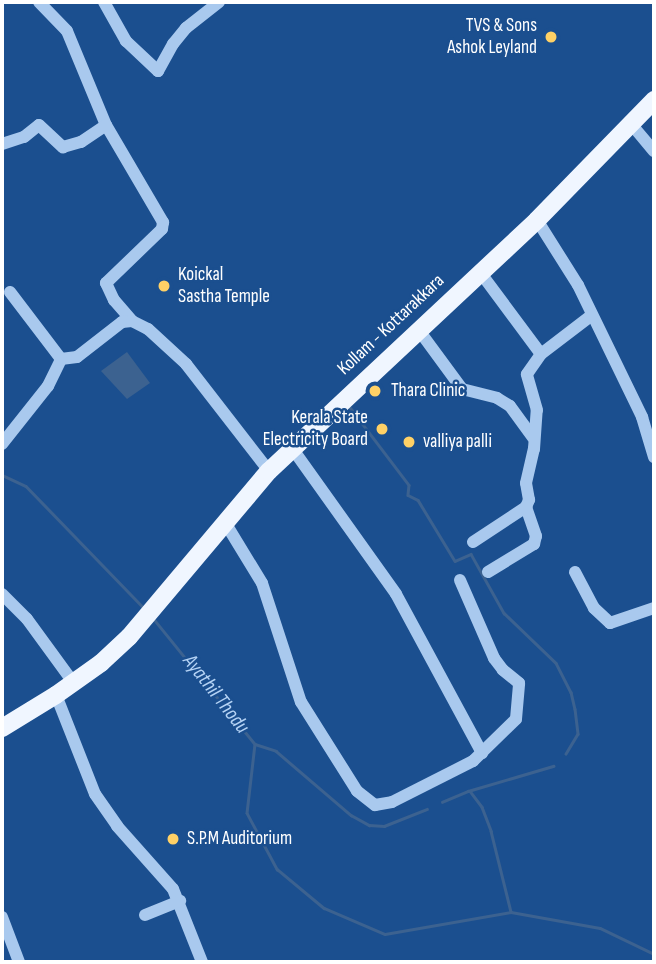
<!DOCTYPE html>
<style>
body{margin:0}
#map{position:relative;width:656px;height:964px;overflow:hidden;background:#1b4f8f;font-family:"Sofia Sans Condensed",sans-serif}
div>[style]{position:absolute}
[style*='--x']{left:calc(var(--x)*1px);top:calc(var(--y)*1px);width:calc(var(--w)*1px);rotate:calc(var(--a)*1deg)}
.water>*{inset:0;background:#3c6290}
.stream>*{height:2.5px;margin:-1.25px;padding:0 1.25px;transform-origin:1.25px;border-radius:1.25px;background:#3c6290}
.minor>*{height:12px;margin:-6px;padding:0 6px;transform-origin:6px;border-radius:6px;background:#a9c9ee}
.major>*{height:18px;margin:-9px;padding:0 9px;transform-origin:9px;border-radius:9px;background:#f0f6ff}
.dots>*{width:19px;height:19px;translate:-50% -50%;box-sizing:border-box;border:4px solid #1b4f8f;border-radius:50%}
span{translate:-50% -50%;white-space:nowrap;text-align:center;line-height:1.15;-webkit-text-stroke:5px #1b4f8f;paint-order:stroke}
.poi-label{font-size:19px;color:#fff}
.right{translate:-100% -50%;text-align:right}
.left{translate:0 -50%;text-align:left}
.street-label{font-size:19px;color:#fff}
.water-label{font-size:21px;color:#b5d3f5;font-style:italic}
.frame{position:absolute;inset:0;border:4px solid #fff;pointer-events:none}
</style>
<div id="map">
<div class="water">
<div style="clip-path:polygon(127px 352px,150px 383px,127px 399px,101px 371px)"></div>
</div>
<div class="stream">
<div style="--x:349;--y:406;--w:99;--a:52.8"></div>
<div style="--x:409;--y:485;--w:10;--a:96"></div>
<div style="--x:408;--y:495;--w:11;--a:27"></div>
<div style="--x:418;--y:500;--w:71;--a:58.8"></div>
<div style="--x:455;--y:561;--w:17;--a:-24"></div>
<div style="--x:471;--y:554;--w:68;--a:60.8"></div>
<div style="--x:504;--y:613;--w:72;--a:43.9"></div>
<div style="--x:556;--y:663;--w:33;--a:63"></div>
<div style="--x:571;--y:692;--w:17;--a:77"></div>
<div style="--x:575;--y:709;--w:25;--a:83"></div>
<div style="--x:578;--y:734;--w:23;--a:121"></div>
<div style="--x:2;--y:475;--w:26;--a:25"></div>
<div style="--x:26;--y:486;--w:170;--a:46"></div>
<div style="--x:153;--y:618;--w:162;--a:51"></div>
<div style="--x:255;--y:744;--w:69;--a:96.6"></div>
<div style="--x:247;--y:813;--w:64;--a:61.8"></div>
<div style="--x:277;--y:869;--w:61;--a:39.7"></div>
<div style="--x:324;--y:908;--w:66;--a:23.1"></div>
<div style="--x:385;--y:934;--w:128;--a:-9.9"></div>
<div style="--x:511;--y:912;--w:90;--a:10.2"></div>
<div style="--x:600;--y:928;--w:60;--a:25.7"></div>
<div style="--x:255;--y:744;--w:22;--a:18"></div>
<div style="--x:276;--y:751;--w:99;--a:40.5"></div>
<div style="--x:351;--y:815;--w:21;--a:29"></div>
<div style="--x:369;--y:825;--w:15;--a:4"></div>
<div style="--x:384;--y:826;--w:46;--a:-21.6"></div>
<div style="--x:470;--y:791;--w:20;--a:53"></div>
<div style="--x:482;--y:807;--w:26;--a:69"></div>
<div style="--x:491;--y:831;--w:83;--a:76.1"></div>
<div style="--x:442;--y:802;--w:28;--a:-23"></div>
<div style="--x:468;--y:791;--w:89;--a:-16.4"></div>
</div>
<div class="minor">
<div style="--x:39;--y:2;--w:40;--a:46"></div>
<div style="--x:67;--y:31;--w:102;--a:67.5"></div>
<div style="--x:106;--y:125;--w:113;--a:59.6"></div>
<div style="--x:163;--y:222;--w:7;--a:98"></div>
<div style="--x:162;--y:229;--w:78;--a:136"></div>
<div style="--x:106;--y:283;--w:19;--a:65"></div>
<div style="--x:114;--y:300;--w:28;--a:49"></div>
<div style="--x:104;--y:2;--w:45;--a:60.6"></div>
<div style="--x:126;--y:41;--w:44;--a:43.2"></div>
<div style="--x:158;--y:71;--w:31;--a:-61"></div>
<div style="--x:173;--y:44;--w:21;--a:-51"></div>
<div style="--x:186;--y:28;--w:42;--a:-38.2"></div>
<div style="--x:632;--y:125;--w:34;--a:50"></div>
<div style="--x:2;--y:144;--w:23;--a:-18"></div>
<div style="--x:24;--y:137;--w:19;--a:-39"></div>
<div style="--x:39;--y:125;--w:33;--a:43"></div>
<div style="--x:63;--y:147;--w:19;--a:-16"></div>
<div style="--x:81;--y:142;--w:30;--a:-34"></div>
<div style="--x:537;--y:220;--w:77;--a:57.8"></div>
<div style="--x:578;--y:285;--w:147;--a:64.1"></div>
<div style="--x:642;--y:417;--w:42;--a:73.3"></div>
<div style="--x:480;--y:272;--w:102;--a:53.4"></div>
<div style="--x:10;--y:292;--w:84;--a:52.7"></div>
<div style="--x:61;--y:359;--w:16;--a:-7"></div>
<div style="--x:77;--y:357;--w:57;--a:-37.9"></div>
<div style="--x:122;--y:322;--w:10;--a:-6"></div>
<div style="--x:132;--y:321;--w:18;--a:27"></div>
<div style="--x:148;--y:329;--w:52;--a:42.6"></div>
<div style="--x:186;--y:364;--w:135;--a:52.2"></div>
<div style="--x:418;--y:329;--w:74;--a:53.7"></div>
<div style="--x:462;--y:389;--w:36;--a:14"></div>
<div style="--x:497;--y:398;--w:15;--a:32"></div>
<div style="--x:510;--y:406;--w:39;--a:54"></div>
<div style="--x:2;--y:444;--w:74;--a:-51.6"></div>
<div style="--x:48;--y:386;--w:30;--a:-64"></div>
<div style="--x:292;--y:448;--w:179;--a:54.5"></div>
<div style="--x:396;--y:594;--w:181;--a:61.6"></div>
<div style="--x:226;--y:524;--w:69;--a:58.6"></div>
<div style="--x:262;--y:583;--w:125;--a:71.9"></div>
<div style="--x:301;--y:702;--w:105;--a:57.8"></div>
<div style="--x:357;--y:791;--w:23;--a:38"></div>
<div style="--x:375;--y:805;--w:17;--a:-10"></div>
<div style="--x:392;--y:802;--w:91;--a:-26.8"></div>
<div style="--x:473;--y:761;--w:60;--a:-44.3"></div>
<div style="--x:516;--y:719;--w:36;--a:-85"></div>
<div style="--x:519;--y:683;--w:21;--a:-141"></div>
<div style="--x:503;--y:670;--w:15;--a:-127"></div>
<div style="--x:494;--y:658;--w:85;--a:-113.6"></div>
<div style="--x:473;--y:542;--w:64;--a:-33.4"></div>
<div style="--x:526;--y:507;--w:8;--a:-67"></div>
<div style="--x:529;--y:500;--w:17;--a:-100"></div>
<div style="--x:526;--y:483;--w:35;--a:-77"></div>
<div style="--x:534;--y:449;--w:39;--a:-86"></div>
<div style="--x:537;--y:410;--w:37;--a:-106"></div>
<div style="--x:527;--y:374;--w:24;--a:-55"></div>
<div style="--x:541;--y:354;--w:64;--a:-37.4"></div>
<div style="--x:488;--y:572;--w:54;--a:-31.3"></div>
<div style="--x:534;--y:544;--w:8;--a:-76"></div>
<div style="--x:536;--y:536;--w:31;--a:-109"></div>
<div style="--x:575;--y:572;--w:41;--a:62.2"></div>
<div style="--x:594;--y:608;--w:22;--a:43"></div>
<div style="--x:610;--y:623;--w:46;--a:-18.8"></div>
<div style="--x:2;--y:594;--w:35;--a:45"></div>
<div style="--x:27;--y:619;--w:78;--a:53.9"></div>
<div style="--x:56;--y:695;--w:106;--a:68.5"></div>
<div style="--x:95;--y:794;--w:39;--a:55"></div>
<div style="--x:117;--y:826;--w:84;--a:48.4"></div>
<div style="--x:173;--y:889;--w:79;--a:68.3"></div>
<div style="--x:145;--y:915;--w:38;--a:-22"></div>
<div style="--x:2;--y:917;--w:48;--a:69.3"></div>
</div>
<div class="major">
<div style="--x:2;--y:728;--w:63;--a:-31.4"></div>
<div style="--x:56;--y:695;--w:55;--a:-35.4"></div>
<div style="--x:101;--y:663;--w:38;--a:-43"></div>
<div style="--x:129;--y:637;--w:217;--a:-49.9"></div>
<div style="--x:269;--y:471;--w:367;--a:-43.1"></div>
<div style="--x:537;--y:220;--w:168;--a:-45.7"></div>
</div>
<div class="dots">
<div style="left:551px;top:37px;background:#ffd166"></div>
<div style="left:164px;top:286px;background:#ffd166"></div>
<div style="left:375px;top:391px;background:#ffd166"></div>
<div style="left:382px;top:429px;background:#ffd166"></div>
<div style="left:409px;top:442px;background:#ffd166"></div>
<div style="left:173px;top:839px;background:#ffd166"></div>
</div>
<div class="poi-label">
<span class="right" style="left:537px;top:37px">TVS &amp; Sons<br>Ashok Leyland</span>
<span class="left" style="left:178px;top:286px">Koickal<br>Sastha Temple</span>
<span class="left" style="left:391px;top:391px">Thara Clinic</span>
<span class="right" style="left:368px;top:429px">Kerala State<br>Electricity Board</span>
<span class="left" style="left:423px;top:442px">valliya palli</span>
<span class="left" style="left:187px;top:839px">S.P.M Auditorium</span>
</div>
<div class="street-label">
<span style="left:391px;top:325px;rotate:-43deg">Kollam - Kottarakkara</span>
</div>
<div class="water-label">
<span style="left:216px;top:694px;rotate:52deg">Ayathil Thodu</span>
</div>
<div class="frame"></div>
</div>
